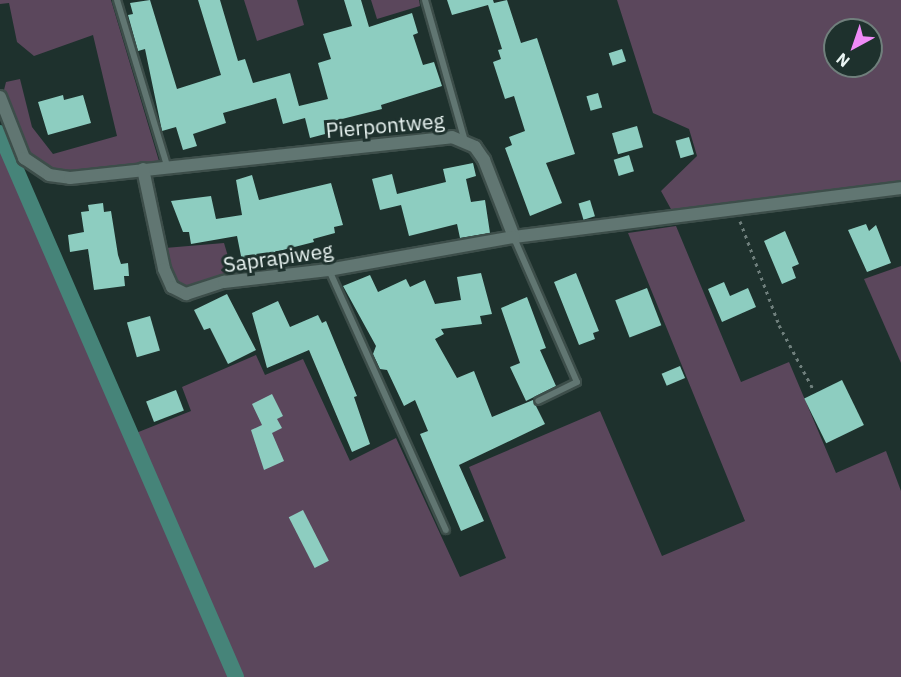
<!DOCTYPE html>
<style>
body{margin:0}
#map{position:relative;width:901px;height:677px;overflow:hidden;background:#1e312d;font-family:"IBM Plex Sans",sans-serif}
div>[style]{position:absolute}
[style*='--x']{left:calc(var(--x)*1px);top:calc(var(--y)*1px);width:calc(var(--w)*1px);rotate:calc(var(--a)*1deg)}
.green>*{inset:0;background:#5b475c}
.canal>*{height:16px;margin:-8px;padding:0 8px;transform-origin:8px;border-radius:8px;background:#468479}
.building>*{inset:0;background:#8dcdc0;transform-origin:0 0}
.path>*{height:3px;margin-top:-1.5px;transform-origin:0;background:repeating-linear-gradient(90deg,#6f7f7c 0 3px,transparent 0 7.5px)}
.roads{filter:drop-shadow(2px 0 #3d4e4a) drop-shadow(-2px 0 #3d4e4a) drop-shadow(0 2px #3d4e4a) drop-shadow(0 -2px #3d4e4a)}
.lane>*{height:6px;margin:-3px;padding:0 3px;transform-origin:3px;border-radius:3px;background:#617672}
.street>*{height:12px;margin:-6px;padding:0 6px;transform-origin:6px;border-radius:6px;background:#617672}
span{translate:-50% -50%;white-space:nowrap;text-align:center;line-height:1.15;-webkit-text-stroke:6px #1e312d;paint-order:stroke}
.street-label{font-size:21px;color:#eaf5f3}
.north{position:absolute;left:823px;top:18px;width:60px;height:60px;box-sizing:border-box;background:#1e312d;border:2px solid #707f7c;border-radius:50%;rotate:220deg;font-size:16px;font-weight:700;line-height:24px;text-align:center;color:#eaf5f3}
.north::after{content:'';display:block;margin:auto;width:21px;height:27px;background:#ef8bf7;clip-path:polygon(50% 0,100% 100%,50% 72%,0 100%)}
</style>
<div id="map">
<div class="green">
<div style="clip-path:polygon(0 0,111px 0,159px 161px,68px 173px,47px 169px,32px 158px,4px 90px,6px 82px,20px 79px,32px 127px,53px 154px,117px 136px,93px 35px,34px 56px,17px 42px,9px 3px,0 4px)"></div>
<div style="clip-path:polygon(244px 0,297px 0,304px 25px,257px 41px)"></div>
<div style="clip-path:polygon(371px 0,419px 0,420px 6px,377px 19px)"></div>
<div style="clip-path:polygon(evenodd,617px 0,901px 0,901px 184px,672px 211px,661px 191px,697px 156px,689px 129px,653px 113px,617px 0,835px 30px,871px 30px,871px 66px,835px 66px,835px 30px)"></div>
<div style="clip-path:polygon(0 133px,131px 435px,191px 411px,182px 387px,256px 355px,265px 375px,303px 359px,350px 461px,396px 438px,460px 577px,506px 558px,469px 467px,600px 411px,662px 556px,745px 521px,628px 233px,676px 226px,741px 382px,789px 362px,836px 473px,886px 451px,901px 491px,901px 677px,0 677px)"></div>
<div style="clip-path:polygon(224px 243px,233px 273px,188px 289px,176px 283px,165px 248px)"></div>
<div style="clip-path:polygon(901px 266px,901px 363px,864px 279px)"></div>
</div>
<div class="canal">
<div style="--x:0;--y:133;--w:593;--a:66.55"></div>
</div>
<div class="building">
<div style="clip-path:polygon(150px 0,177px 89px,221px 75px,198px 0,220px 0,238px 61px,245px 59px,253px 83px,290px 73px,299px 106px,328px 99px,318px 63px,331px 59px,323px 34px,352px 26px,344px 0,361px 0,369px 27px,412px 13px,418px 33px,413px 35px,423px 65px,434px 62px,442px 86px,381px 105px,382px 109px,326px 123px,329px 133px,310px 138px,305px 118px,283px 124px,276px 98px,223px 113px,226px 123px,193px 134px,197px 146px,183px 150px,176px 127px,162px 131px,145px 49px,138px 51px,128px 15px,133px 14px,130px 3px)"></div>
<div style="clip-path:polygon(447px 0,493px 0,494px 3px,507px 0,521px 43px,537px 38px,575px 154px,546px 163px,562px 203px,530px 216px,505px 148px,512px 145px,509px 137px,525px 131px,514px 96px,505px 99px,493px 62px,501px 59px,498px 50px,502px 49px,488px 5px,452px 15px)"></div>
<div style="left:622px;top:49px;width:13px;height:14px;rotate:72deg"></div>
<div style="left:598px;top:93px;width:15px;height:12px;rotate:74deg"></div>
<div style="clip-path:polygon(63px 95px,64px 100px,83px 95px,91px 123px,48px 135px,38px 102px)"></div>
<div style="left:637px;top:126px;width:22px;height:26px;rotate:74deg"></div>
<div style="left:689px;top:137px;width:18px;height:14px;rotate:74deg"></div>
<div style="left:629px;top:155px;width:17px;height:16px;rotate:73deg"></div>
<div style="clip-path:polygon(473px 163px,476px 176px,466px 179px,471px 202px,485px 200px,490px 233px,460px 238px,457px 224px,409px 236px,401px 205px,380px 210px,372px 179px,392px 174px,397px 194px,446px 182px,443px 169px)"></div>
<div style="clip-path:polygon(252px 175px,259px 200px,331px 183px,343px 225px,334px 227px,335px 233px,313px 239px,314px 242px,267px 254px,269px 266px,244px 271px,237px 236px,191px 244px,189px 232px,183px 232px,171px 201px,211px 196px,216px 219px,242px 215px,236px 180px)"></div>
<div style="left:590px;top:200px;width:17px;height:12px;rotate:73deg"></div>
<div style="clip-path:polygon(103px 203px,104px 212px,111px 211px,118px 255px,121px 264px,128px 263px,129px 276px,124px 276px,125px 286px,94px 290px,88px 249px,70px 252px,68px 235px,84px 232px,81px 212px,89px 211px,88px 205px)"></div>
<div style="clip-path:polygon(866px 224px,869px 231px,876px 225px,891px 263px,867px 272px,848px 230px)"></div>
<div style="clip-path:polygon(785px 231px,799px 264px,792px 267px,796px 278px,782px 284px,764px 241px)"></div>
<div style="clip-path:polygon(481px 273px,492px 314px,480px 316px,482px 324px,441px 329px,444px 334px,435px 339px,457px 378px,474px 371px,492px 417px,533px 400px,545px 424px,459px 465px,484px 521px,461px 531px,420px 434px,428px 431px,415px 400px,404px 406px,387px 370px,380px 369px,373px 354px,376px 346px,343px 286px,370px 275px,378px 292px,406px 279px,410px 287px,425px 280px,435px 304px,461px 300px,457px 277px)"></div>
<div style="clip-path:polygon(576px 273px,599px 331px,593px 333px,595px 339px,579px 345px,554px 282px)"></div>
<div style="clip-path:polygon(724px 282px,730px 296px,748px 288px,756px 307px,722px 322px,708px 289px)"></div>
<div style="left:647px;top:288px;width:40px;height:34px;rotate:69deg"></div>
<div style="clip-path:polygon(227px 294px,256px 350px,228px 364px,210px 328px,204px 330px,194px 310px)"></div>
<div style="clip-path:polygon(527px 297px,546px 348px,540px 350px,556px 386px,526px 401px,510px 367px,520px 363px,501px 308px)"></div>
<div style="clip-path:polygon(278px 301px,290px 327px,318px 315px,322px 323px,326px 321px,357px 396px,354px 397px,370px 444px,352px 452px,309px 350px,267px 368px,252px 313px)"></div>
<div style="left:150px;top:316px;width:36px;height:24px;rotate:74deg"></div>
<div style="left:680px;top:366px;width:13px;height:20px;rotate:67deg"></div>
<div style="left:842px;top:380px;width:50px;height:42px;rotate:64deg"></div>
<div style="left:176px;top:390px;width:22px;height:32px;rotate:69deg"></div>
<div style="clip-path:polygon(272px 394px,283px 416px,277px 419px,282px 428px,272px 433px,284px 461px,264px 470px,251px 430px,262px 425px,252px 404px)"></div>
<div style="left:303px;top:510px;width:57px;height:16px;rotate:63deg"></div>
</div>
<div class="path">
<div style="--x:740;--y:221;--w:111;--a:69.4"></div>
<div style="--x:779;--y:325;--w:72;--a:62"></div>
</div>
<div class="roads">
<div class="lane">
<div style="--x:117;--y:0;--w:173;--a:73.2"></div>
<div style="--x:425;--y:0;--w:147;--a:74.2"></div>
<div style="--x:514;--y:238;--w:157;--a:66.4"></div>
<div style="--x:577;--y:382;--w:43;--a:154"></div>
<div style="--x:329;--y:270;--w:285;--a:65.8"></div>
</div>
<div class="street">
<div style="--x:0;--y:97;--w:66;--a:68.5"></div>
<div style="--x:24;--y:158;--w:30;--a:34"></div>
<div style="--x:49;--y:175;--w:21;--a:8"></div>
<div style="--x:70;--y:178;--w:384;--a:-6.1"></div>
<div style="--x:452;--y:137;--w:25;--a:23"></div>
<div style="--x:475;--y:147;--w:16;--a:55"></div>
<div style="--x:484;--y:160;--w:83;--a:68.7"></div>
<div style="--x:514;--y:237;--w:390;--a:-7.2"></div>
<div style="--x:143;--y:169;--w:102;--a:78.1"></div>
<div style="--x:164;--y:269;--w:20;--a:66"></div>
<div style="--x:172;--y:287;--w:16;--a:27"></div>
<div style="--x:186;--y:294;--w:40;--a:-18"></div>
<div style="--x:224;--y:282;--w:105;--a:-6.6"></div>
<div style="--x:328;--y:270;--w:189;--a:-10.1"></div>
</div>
</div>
<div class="street-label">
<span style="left:385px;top:125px;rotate:-5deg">Pierpontweg</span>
<span style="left:278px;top:257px;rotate:-8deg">Saprapiweg</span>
</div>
<div class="north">N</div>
</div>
